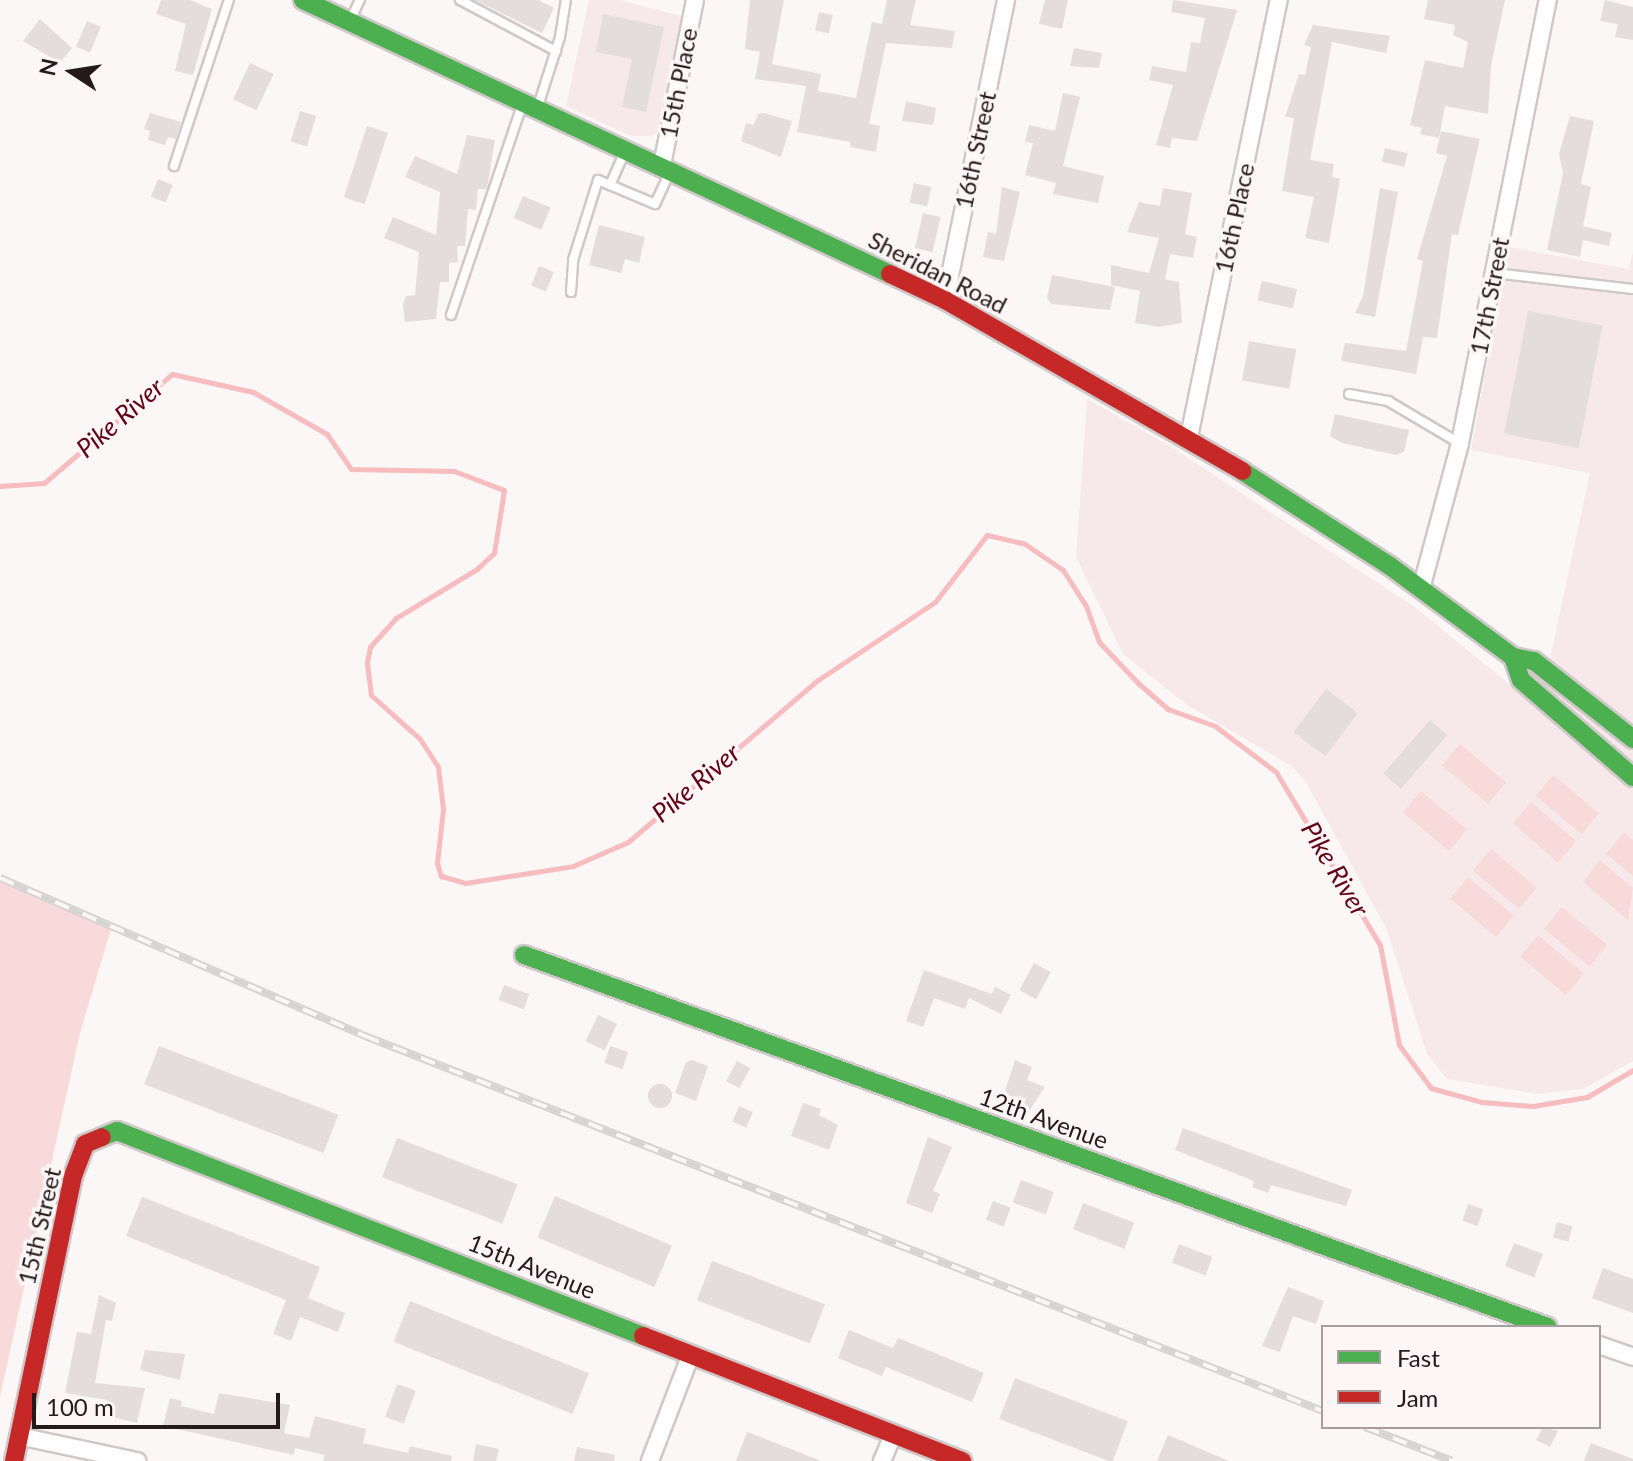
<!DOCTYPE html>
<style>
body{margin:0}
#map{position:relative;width:1633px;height:1461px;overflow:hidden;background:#fbf7f7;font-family:Lato,sans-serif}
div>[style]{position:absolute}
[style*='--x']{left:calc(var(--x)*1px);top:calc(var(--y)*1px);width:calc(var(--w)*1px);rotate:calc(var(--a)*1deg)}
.built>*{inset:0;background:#f7e9e9}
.green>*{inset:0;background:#f8dada;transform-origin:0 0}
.stream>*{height:5px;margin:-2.5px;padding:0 2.5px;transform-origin:2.5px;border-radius:2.5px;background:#f6bcbe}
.building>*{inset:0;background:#e4dddd;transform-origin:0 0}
.round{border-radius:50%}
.roads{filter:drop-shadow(2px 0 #d0c8c8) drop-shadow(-2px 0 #d0c8c8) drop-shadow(0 2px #d0c8c8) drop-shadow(0 -2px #d0c8c8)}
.lane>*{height:8px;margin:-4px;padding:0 4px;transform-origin:4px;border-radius:4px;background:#fefefe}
.street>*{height:16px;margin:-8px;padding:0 8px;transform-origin:8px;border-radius:8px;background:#fefefe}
.fast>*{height:18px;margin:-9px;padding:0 9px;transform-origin:9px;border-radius:9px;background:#4caf50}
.jam>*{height:18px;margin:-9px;padding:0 9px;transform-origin:9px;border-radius:9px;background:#c62828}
.rail>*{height:8px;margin-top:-4px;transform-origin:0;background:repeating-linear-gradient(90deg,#fcf6f6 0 15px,#d5d3d3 0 30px);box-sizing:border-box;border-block:2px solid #d5d3d3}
span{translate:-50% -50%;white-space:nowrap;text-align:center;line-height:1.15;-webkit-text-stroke:7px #fcf6f6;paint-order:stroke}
.street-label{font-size:24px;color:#241a1a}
.water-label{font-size:26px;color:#610017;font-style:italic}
.legend{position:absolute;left:1321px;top:1325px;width:280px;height:104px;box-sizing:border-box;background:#fcf6f6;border:2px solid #a69e9e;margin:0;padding:10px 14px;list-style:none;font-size:24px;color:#241a1a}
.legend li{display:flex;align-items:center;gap:16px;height:40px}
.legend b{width:40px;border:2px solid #a69e9e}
.north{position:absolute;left:32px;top:32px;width:80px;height:80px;-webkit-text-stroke:6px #fcf6f6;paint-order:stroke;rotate:282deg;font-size:22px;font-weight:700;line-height:32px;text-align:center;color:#241a1a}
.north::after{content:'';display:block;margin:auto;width:28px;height:36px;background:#241a1a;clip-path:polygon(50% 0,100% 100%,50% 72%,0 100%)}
.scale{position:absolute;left:32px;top:1393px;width:248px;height:36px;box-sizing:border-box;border:4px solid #241a1a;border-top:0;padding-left:10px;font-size:24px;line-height:28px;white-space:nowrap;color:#241a1a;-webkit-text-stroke:6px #fcf6f6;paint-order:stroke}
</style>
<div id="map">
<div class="built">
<div style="clip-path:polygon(589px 0,619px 0,685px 17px,660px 129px,652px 136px,631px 136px,566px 106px)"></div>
<div style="clip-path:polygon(1509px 247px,1628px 269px,1633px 252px,1633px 1061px,1583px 1089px,1538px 1094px,1447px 1079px,1427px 1054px,1387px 930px,1307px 784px,1293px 767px,1187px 705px,1123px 654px,1076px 557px,1087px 399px,1170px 446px,1416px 608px,1514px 688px,1549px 663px,1590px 473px,1471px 450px)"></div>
</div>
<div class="green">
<div style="left:1460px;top:744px;width:60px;height:28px;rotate:40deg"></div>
<div style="left:1553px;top:775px;width:60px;height:27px;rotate:40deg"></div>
<div style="left:1421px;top:791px;width:60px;height:28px;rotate:40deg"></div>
<div style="left:1531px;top:802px;width:60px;height:28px;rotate:41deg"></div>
<div style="clip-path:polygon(1624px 832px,1633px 840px,1633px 876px,1606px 854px)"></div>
<div style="left:1491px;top:849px;width:60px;height:28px;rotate:40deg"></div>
<div style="clip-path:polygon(1600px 860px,1633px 888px,1628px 920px,1583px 882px)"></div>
<div style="left:1468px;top:877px;width:60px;height:28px;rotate:40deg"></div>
<div style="clip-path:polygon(0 878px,111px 929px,80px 1033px,0 1397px)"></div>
<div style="left:1562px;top:907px;width:59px;height:28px;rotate:40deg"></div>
<div style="left:1538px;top:935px;width:60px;height:28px;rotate:40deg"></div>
</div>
<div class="stream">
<div style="--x:0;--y:486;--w:44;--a:-3.9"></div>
<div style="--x:44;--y:483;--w:168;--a:-40.4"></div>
<div style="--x:172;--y:374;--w:83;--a:12.5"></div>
<div style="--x:253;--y:392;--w:85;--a:29.6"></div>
<div style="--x:327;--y:434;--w:42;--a:55.6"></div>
<div style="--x:351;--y:469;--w:103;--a:1.1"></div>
<div style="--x:454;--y:471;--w:53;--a:20.8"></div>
<div style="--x:504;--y:490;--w:64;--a:99"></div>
<div style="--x:494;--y:553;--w:23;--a:137"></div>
<div style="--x:477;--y:569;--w:95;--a:148.8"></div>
<div style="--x:396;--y:618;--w:39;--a:132"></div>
<div style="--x:370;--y:647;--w:16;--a:101"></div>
<div style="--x:367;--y:663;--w:32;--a:83"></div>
<div style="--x:371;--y:695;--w:66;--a:41.9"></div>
<div style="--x:420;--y:739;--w:33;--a:57"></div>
<div style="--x:438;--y:767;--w:42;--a:83.2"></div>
<div style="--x:443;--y:809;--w:54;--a:96.3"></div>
<div style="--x:437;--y:863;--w:14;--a:73"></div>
<div style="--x:441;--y:876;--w:25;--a:16"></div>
<div style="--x:465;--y:883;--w:109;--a:-8.9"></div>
<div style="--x:573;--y:866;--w:60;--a:-23.6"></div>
<div style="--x:628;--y:842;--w:250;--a:-40.5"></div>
<div style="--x:818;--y:680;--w:141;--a:-33.7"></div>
<div style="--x:935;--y:602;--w:85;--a:-52.2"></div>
<div style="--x:987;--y:535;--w:39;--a:13"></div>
<div style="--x:1025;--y:544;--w:46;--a:34.4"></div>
<div style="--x:1063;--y:570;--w:43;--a:57.4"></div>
<div style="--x:1086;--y:606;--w:38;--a:70"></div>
<div style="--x:1099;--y:642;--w:57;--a:46.4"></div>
<div style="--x:1138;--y:683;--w:40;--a:41"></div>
<div style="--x:1168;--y:709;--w:50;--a:19.9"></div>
<div style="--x:1215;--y:726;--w:76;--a:37"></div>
<div style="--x:1276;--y:772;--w:202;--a:59"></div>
<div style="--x:1380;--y:945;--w:102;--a:79.2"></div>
<div style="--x:1399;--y:1045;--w:54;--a:53.3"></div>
<div style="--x:1431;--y:1088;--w:53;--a:15.4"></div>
<div style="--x:1482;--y:1102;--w:51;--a:4.5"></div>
<div style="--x:1533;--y:1106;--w:55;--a:-9.5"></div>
<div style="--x:1587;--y:1097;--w:53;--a:-30.4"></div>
</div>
<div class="building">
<div style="clip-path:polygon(161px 0,190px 0,212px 9px,193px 75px,175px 71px,186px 24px,156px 14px)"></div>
<div style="clip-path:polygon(475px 0,538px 0,554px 8px,542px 33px)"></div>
<div style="clip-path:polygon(750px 0,784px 0,772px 64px,821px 74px,818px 91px,856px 98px,872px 22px,882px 24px,887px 0,916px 0,910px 25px,955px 31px,952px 48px,886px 43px,869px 124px,880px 126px,876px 152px,850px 147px,850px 142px,797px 132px,806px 86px,755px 79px,760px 52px,745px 49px)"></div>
<div style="clip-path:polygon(1045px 0,1068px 0,1062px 29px,1039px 24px)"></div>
<div style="clip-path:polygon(1173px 0,1237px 10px,1197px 141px,1172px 138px,1170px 148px,1156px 145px,1173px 85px,1149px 80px,1152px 66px,1186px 72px,1191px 42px,1200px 43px,1205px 18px,1171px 12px)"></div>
<div style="clip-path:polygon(1428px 0,1505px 0,1491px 66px,1488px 114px,1445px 106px,1439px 138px,1420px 134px,1422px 128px,1410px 125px,1425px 60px,1463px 68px,1468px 42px,1453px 35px,1455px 25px,1424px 19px)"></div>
<div style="clip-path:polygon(1605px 0,1633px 7px,1633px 40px,1615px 37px,1618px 24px,1600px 21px)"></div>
<div style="left:819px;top:12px;width:14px;height:19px;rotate:12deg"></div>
<div style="clip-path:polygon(603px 14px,664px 27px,646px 112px,622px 107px,632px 59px,596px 52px)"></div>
<div style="clip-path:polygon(40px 19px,72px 48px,60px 63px,23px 41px)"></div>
<div style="left:87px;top:21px;width:15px;height:28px;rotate:23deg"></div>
<div style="clip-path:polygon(1313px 25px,1390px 36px,1386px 53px,1332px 42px,1310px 160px,1334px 164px,1332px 177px,1340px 179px,1329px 243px,1305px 238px,1314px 197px,1282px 191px,1294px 118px,1285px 117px,1299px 74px,1305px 75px,1311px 47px,1304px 45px)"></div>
<div style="clip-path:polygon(1074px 48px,1102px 53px,1099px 68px,1070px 66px)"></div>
<div style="left:250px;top:63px;width:26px;height:40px;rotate:25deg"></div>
<div style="clip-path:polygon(1063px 93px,1080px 97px,1063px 166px,1104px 176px,1098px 203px,1053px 194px,1056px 183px,1025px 175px,1033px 143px,1025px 142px,1029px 125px,1055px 131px)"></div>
<div style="clip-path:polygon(906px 101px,936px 108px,933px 125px,902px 121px)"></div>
<div style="left:300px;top:111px;width:17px;height:32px;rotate:17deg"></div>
<div style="clip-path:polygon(150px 113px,181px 122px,176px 139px,168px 137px,165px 145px,148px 140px,150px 131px,144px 129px)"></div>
<div style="clip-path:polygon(764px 113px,792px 121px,781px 157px,741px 141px,746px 123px,754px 125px,758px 114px)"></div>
<div style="clip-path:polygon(1570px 116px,1594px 121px,1581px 184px,1591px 187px,1583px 226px,1612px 233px,1609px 246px,1583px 240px,1580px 257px,1547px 250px,1563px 173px,1559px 154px)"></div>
<div style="left:367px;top:126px;width:22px;height:75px;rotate:18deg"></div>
<div style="clip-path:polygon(1441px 131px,1480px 139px,1458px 235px,1452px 234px,1437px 338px,1423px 337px,1416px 374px,1341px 361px,1345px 343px,1406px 351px,1423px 261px,1417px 259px,1447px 156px,1436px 153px)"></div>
<div style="clip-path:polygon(467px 135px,495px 140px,488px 183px,486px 189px,478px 189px,476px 210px,468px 209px,465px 246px,457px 246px,458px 262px,449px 263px,449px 282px,440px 282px,436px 319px,405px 322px,403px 305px,406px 296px,415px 295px,419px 252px,384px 238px,393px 217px,436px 235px,440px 192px,405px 177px,415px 156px,457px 174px)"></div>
<div style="left:1385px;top:148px;width:23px;height:14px;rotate:13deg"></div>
<div style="left:158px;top:179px;width:16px;height:19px;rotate:22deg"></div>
<div style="left:914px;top:183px;width:18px;height:20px;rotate:13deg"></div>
<div style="clip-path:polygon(1002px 187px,1020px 192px,1004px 261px,983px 257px,988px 232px,996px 234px)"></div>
<div style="clip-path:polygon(1163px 188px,1192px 193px,1185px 234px,1197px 237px,1193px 258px,1170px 254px,1165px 279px,1179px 282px,1182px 323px,1159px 327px,1135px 323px,1140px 291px,1111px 285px,1111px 265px,1149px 273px,1159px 238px,1127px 232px,1139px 202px,1160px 206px)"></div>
<div style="clip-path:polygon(1380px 188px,1398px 192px,1375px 317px,1355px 313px,1363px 296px)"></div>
<div style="left:523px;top:196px;width:30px;height:24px;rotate:23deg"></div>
<div style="left:923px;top:213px;width:18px;height:36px;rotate:13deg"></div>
<div style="clip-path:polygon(599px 225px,645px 237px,639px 263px,625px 259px,621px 273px,589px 265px)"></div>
<div style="left:539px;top:266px;width:16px;height:21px;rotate:22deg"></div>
<div style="clip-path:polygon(1052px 275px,1115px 287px,1110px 310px,1051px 304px,1047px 298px)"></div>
<div style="left:1262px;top:281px;width:36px;height:20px;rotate:13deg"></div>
<div style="left:1528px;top:311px;width:76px;height:125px;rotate:11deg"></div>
<div style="left:1249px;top:341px;width:48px;height:40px;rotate:10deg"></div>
<div style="clip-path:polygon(1335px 414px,1409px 430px,1404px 452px,1396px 455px,1342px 443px,1330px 436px)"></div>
<div style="left:1326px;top:689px;width:40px;height:54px;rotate:37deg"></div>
<div style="left:1430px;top:720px;width:23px;height:71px;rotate:41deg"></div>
<div style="left:1034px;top:963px;width:19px;height:31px;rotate:28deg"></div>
<div style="clip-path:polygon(924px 970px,992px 994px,995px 987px,1011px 995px,1001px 1014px,969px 998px,965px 1009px,934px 998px,923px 1027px,906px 1021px)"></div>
<div style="left:504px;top:985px;width:27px;height:16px;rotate:20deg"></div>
<div style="left:598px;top:1015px;width:21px;height:29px;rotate:25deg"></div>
<div style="left:159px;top:1046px;width:192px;height:41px;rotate:21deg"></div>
<div style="left:610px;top:1046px;width:19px;height:18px;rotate:18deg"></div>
<div style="clip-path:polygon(692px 1060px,708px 1066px,696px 1101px,675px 1093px,686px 1062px)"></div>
<div style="clip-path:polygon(1015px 1060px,1032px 1067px,1027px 1080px,1045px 1087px,1029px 1111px,1002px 1100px)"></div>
<div style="left:737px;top:1061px;width:15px;height:23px;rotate:28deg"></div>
<div class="round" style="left:648px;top:1084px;width:24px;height:24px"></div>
<div style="clip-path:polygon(803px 1103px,821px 1109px,819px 1115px,838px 1125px,829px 1150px,791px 1136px)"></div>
<div style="left:739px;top:1106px;width:15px;height:17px;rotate:23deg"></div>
<div style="clip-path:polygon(1183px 1128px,1352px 1190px,1346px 1206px,1271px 1185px,1268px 1193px,1252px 1187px,1254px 1181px,1175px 1150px)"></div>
<div style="clip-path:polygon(928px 1137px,952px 1147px,933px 1191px,940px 1194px,932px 1213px,906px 1203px)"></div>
<div style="left:397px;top:1138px;width:129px;height:42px;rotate:21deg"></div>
<div style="left:1021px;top:1180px;width:35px;height:24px;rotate:20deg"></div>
<div style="left:555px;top:1196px;width:127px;height:45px;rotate:23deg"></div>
<div style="clip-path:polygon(142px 1197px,320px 1267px,308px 1298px,345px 1313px,338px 1332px,300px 1317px,291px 1341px,273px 1334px,286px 1300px,126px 1236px)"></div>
<div style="left:993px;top:1201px;width:19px;height:20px;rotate:21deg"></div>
<div style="left:1083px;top:1203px;width:55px;height:28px;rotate:21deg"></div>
<div style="left:1468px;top:1204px;width:16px;height:18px;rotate:18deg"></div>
<div style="left:1557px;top:1222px;width:16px;height:16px;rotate:15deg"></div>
<div style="left:1514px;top:1243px;width:31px;height:25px;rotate:21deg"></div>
<div style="left:1179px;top:1244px;width:36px;height:20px;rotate:21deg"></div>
<div style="left:712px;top:1261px;width:121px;height:42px;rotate:21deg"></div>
<div style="clip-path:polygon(1603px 1268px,1633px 1279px,1633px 1313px,1592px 1298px)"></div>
<div style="clip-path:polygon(1288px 1287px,1324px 1301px,1316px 1324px,1293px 1316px,1280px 1352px,1262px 1346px)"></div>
<div style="clip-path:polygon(99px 1295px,116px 1303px,112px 1321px,106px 1320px,95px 1383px,145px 1388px,137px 1423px,104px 1415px,107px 1400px,65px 1393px,77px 1332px,91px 1334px)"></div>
<div style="left:410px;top:1301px;width:193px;height:44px;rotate:22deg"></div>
<div style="clip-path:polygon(849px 1330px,893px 1348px,898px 1338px,984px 1373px,972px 1402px,886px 1367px,882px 1376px,838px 1358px)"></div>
<div style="clip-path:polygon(145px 1350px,185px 1354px,180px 1380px,140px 1370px)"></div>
<div style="left:1015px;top:1378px;width:121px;height:44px;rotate:21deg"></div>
<div style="left:397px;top:1384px;width:20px;height:35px;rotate:20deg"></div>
<div style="clip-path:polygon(219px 1393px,290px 1405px,284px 1433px,309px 1438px,315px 1416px,366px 1429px,363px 1443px,408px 1453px,410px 1446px,452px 1456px,451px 1461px,323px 1461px,325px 1455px,295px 1448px,294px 1455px,163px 1426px,170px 1398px,182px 1401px,181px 1406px,214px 1414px)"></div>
<div style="clip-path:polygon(1543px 1427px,1558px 1431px,1550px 1447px,1536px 1440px)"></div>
<div style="clip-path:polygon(747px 1432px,819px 1460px,818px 1461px,736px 1461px)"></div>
<div style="clip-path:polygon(1168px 1435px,1229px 1461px,1157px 1461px)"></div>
<div style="clip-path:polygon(1591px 1443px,1633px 1459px,1633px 1461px,1584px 1461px)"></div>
<div style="clip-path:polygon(476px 1444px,499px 1449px,496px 1461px,473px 1461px)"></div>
<div style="clip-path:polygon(577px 1447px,615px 1455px,614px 1461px,574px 1461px)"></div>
</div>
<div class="roads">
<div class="lane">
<div style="--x:460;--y:0;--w:109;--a:28"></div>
<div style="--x:350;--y:21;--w:23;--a:-65"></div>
<div style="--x:538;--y:106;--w:72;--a:-72.3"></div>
<div style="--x:560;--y:37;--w:37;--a:-81"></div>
<div style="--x:174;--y:166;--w:175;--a:-71.7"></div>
<div style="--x:610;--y:185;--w:35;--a:-66"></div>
<div style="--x:1494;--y:273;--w:140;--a:6.6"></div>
<div style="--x:571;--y:292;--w:32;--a:-86"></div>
<div style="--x:573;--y:260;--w:84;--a:-72.6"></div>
<div style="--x:598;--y:180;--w:62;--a:22.8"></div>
<div style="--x:655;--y:204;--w:33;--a:-65"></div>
<div style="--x:451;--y:315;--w:222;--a:-71.3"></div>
<div style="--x:1349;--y:394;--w:40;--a:10"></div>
<div style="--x:1388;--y:401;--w:82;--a:30.6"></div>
</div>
<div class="street">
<div style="--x:662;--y:165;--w:168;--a:-78.7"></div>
<div style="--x:945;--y:300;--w:306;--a:-78.5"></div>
<div style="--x:1189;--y:437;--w:446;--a:-78.4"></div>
<div style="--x:1421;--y:589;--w:151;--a:-75"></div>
<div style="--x:1460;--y:443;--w:452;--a:-78.8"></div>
<div style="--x:1599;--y:1345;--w:36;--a:19"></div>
<div style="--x:19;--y:1436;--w:121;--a:12"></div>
<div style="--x:650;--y:1461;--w:115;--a:-69"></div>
<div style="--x:882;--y:1461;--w:28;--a:-67"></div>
</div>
<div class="fast">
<div style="--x:303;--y:0;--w:648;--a:25.02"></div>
<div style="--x:1242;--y:471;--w:176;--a:32.7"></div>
<div style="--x:1390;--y:566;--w:153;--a:36.5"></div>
<div style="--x:1513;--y:657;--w:21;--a:11"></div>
<div style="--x:1534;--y:661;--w:126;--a:38.2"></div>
<div style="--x:1513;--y:657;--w:24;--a:71"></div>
<div style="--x:1521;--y:680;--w:148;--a:40.9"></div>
<div style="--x:524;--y:955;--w:1089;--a:19.97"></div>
<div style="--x:102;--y:1137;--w:16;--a:-22"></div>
<div style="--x:117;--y:1131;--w:565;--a:21.29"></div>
</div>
<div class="jam">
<div style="--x:890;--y:274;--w:61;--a:25.3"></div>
<div style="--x:945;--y:300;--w:343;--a:29.9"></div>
<div style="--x:643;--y:1336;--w:343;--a:21.4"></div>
<div style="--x:14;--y:1461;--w:291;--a:-78.3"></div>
<div style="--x:73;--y:1176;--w:34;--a:-69"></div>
<div style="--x:85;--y:1144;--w:18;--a:-22"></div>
</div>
</div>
<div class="rail">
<div style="--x:0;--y:878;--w:398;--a:23.4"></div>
<div style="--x:365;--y:1036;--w:1029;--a:21.38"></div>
<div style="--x:1365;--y:1427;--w:93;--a:21.3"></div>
</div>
<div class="street-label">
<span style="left:678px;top:83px;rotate:-79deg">15th Place</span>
<span style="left:975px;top:150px;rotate:-78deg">16th Street</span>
<span style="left:1234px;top:218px;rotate:-78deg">16th Place</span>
<span style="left:938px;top:272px;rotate:27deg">Sheridan Road</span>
<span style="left:1489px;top:296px;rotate:-79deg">17th Street</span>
<span style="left:1044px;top:1118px;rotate:20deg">12th Avenue</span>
<span style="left:39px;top:1226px;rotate:-77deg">15th Street</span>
<span style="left:532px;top:1266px;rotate:22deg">15th Avenue</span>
</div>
<div class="water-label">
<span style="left:120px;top:418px;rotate:-41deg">Pike River</span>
<span style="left:696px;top:783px;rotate:-40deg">Pike River</span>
<span style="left:1335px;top:869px;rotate:59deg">Pike River</span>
</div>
<ul class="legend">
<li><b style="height:10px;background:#4caf50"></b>Fast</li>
<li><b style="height:10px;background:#c62828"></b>Jam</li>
</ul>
<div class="north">N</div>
<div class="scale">100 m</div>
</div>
